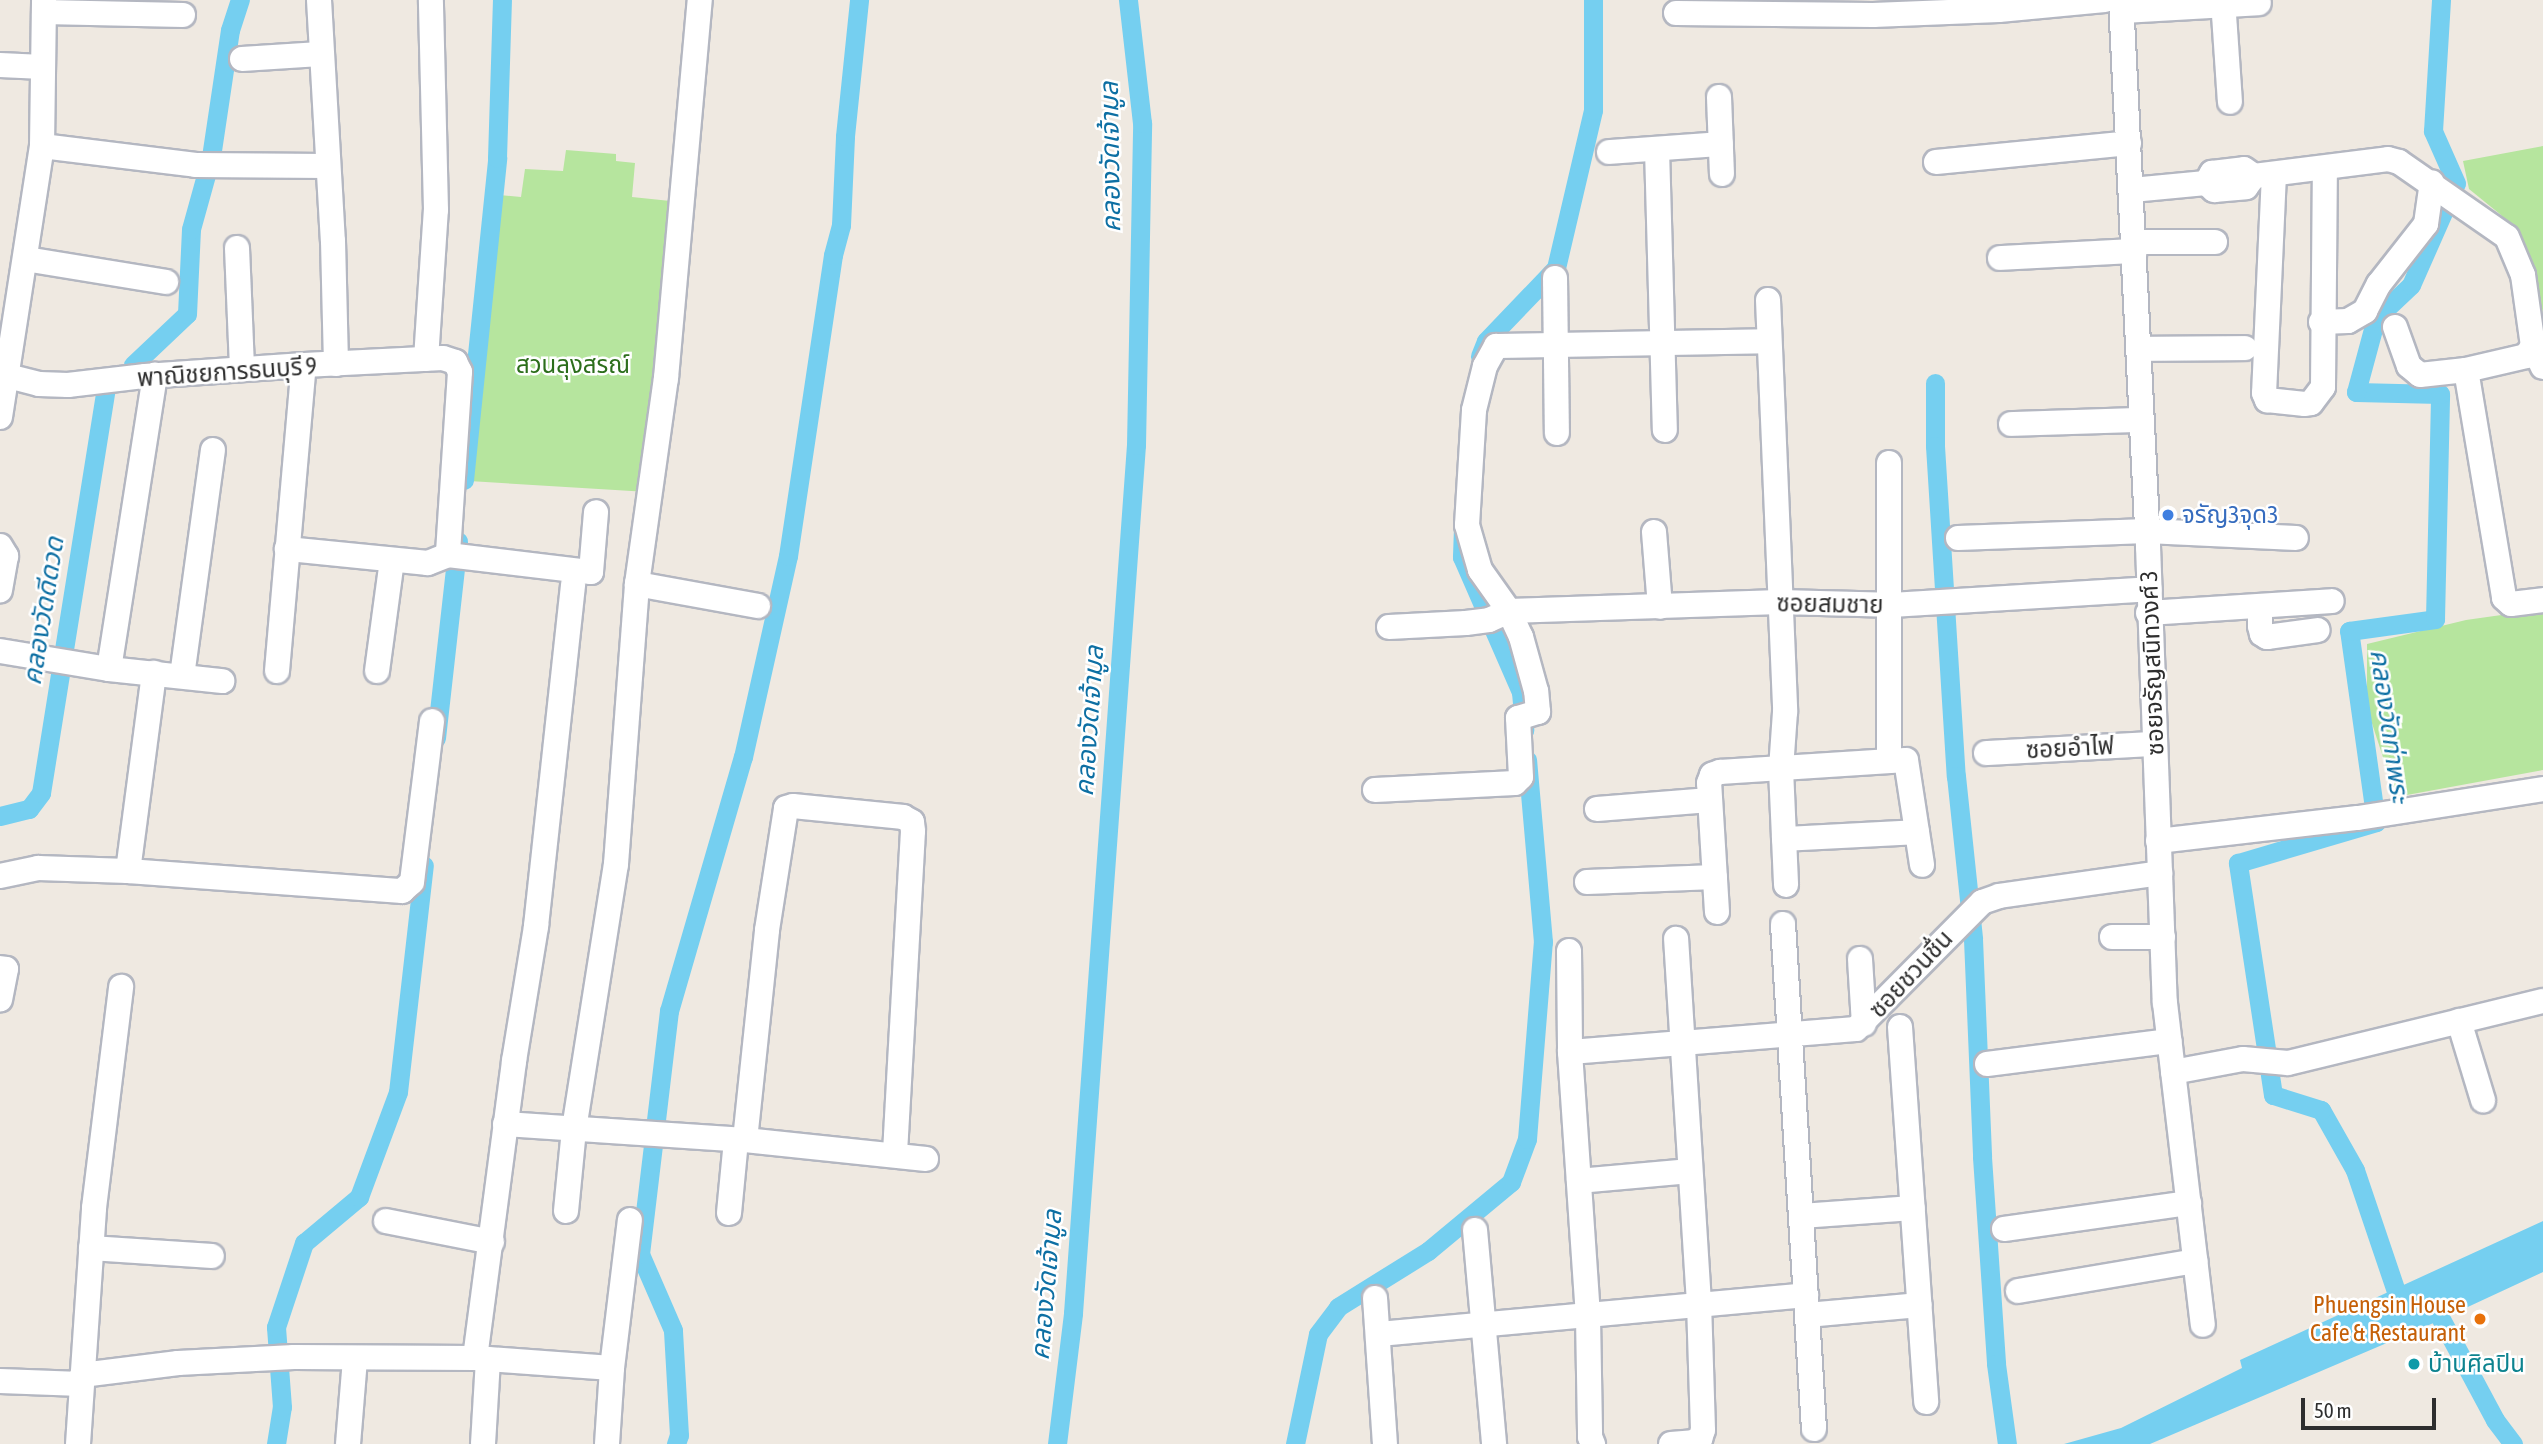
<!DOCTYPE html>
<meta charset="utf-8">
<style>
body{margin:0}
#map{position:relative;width:2543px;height:1444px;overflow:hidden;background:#efe9e1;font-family:"Asap Condensed","Noto Sans Thai",sans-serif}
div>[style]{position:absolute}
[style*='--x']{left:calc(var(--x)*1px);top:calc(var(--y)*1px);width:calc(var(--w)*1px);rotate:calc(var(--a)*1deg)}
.green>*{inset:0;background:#b6e59e}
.water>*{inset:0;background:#75cff0}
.canal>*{height:19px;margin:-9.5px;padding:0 9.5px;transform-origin:9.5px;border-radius:9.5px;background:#75cff0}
.roads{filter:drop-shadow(2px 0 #b4b7c1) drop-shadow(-2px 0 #b4b7c1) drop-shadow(0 2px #b4b7c1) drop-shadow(0 -2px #b4b7c1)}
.minor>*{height:24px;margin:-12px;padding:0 12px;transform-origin:12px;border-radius:12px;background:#fff}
.dots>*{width:19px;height:19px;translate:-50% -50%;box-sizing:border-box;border:4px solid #fff;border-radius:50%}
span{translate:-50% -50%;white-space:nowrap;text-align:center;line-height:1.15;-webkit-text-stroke:5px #fff;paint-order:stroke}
.park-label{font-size:24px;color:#2c6e1b}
.street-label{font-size:24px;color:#2e2e2e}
.shop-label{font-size:24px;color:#366cbe}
.left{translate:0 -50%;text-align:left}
.food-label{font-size:24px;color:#c56008}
.right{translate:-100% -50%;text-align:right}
.culture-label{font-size:24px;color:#0d838f}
.water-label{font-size:26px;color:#0d6fa3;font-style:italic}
.scale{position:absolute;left:2301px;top:1398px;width:135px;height:32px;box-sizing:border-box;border:4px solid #2e2e2e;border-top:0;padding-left:9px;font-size:21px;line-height:24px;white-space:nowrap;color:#2e2e2e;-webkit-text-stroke:5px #fff;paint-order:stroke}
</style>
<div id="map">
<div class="green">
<div style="clip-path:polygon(2543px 146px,2543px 313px,2534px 275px,2501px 215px,2469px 189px,2463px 161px)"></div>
<div style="clip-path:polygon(566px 150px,616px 154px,616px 161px,635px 163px,632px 197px,680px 202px,648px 492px,469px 481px,499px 195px,521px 197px,525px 169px,563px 171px)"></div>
<div style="clip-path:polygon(2543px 609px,2543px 770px,2396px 797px,2367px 708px,2367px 644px,2466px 620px)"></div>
</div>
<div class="water">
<div style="clip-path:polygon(2543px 1221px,2543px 1272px,2429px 1325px,2150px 1444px,2064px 1444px,2121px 1428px,2242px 1368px,2240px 1360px)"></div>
</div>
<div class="canal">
<div style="--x:1480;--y:356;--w:16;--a:-68"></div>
<div style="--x:1486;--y:341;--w:101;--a:-46.2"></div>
<div style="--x:1556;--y:268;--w:162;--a:-76.8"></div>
<div style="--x:1593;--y:110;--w:110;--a:-90"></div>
<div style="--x:133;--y:365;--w:74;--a:-43.4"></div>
<div style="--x:187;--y:314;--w:85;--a:-87.3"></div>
<div style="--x:191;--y:229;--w:75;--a:-74.5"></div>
<div style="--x:211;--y:157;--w:128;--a:-81.5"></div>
<div style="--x:230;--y:30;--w:32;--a:-72"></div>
<div style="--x:1935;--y:383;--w:63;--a:90"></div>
<div style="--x:1935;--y:446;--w:331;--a:86.4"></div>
<div style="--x:1956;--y:776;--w:164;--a:84"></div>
<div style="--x:1973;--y:939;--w:218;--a:87.6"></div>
<div style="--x:1982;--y:1157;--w:207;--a:86.1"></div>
<div style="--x:1996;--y:1364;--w:81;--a:82.2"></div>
<div style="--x:464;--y:480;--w:324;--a:-84.1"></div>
<div style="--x:497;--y:158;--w:158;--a:-88.2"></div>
<div style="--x:1463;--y:527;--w:30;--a:92"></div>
<div style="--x:1462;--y:557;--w:147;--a:66.4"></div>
<div style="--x:1521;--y:692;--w:38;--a:85"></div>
<div style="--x:436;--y:738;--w:198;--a:-83.6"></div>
<div style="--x:0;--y:816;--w:30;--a:-14"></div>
<div style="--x:29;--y:809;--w:20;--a:-53"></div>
<div style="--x:41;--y:793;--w:409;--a:-80.9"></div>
<div style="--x:2434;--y:1306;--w:129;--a:61.8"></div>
<div style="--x:2495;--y:1420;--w:30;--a:53"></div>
<div style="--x:2403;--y:1312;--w:150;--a:-108.7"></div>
<div style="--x:2355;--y:1170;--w:69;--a:-119.5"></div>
<div style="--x:2321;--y:1110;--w:50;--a:-162.6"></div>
<div style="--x:2273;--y:1095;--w:235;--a:-98.6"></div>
<div style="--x:2238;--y:863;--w:144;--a:-16.5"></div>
<div style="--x:2376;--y:822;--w:193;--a:-98"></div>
<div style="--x:2349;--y:631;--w:87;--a:-7.9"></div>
<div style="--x:2435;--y:619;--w:225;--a:-88.7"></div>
<div style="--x:2440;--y:394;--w:84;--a:-178.6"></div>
<div style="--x:2356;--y:392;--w:77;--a:-74.9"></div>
<div style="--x:2376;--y:318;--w:48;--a:-43.3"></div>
<div style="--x:2411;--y:285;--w:111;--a:-66.2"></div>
<div style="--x:2456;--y:183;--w:57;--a:-113.9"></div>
<div style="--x:2433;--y:131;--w:131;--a:-86.5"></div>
<div style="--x:276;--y:1444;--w:37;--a:-81"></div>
<div style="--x:282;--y:1407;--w:80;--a:-94.3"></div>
<div style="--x:276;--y:1327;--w:89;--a:-71.6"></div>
<div style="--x:304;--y:1243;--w:72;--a:-39.9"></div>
<div style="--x:359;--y:1197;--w:112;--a:-69.6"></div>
<div style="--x:398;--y:1092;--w:228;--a:-83.5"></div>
<div style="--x:676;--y:1444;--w:9;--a:-72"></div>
<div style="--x:679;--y:1435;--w:105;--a:-93.3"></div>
<div style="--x:673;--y:1330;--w:83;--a:-113.5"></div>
<div style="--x:640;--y:1254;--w:245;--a:-83.2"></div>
<div style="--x:669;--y:1011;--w:265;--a:-73.8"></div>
<div style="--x:743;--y:757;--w:206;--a:-77.4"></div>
<div style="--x:788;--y:556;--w:304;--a:-81.5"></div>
<div style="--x:833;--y:255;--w:31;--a:-75"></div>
<div style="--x:841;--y:225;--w:89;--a:-87.4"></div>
<div style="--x:845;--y:136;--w:137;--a:-84.1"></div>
<div style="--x:1057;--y:1444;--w:132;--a:-83"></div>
<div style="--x:1073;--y:1313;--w:870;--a:-85.85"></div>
<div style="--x:1136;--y:445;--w:322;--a:-88.9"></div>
<div style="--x:1142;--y:123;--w:124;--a:-96.5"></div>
<div style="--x:1295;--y:1444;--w:112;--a:-78.2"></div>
<div style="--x:1318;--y:1334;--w:34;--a:-53"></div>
<div style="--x:1338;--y:1307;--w:106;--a:-31.9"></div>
<div style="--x:1428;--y:1251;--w:108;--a:-39.7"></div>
<div style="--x:1511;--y:1182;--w:46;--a:-69.6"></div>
<div style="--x:1527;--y:1139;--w:198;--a:-85.4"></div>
<div style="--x:1543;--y:942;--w:183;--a:-95"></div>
</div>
<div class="roads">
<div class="minor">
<div style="--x:319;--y:0;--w:241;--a:86.7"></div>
<div style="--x:333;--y:241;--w:123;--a:88.6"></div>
<div style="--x:2121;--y:0;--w:547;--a:87.17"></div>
<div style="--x:2148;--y:546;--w:457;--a:87.9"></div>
<div style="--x:2165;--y:1003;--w:324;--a:83.3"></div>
<div style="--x:2223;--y:0;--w:102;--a:86.1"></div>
<div style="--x:2122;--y:11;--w:137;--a:-3.3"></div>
<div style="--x:44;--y:12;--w:139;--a:1.2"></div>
<div style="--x:1676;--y:13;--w:197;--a:0.6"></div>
<div style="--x:1873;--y:15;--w:126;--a:-2.3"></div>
<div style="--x:1999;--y:10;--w:106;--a:-5.4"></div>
<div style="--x:242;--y:59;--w:78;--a:-3.7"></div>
<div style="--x:0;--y:65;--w:43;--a:2.7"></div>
<div style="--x:1719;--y:97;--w:77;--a:87.8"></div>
<div style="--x:42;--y:146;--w:155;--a:7"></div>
<div style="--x:196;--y:165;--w:131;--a:0.4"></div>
<div style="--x:1657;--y:149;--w:281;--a:88.4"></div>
<div style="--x:1609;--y:152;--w:112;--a:-4.1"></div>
<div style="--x:1936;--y:162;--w:194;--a:-5.6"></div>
<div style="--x:2274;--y:174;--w:219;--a:92.6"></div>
<div style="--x:2264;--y:393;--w:8;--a:67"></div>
<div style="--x:2267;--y:400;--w:38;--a:6"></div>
<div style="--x:2305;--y:404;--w:6;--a:-9"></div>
<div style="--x:2311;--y:403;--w:20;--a:-53"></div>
<div style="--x:2323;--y:387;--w:218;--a:-89.5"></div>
<div style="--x:2206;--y:183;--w:12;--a:-59"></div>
<div style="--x:2212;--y:173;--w:32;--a:-7"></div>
<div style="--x:2244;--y:169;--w:12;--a:35"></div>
<div style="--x:2254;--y:176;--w:135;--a:-7.2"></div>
<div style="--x:2388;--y:159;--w:11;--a:15"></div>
<div style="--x:2399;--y:162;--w:131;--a:34.8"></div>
<div style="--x:2507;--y:237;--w:41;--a:67.2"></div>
<div style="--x:2523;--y:275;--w:72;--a:82"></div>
<div style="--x:2533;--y:346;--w:23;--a:65"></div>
<div style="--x:2132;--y:190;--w:74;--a:-5.4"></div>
<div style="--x:2206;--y:183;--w:11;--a:41"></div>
<div style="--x:2214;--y:190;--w:32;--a:-5"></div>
<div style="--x:2246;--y:187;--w:14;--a:-54"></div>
<div style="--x:2134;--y:242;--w:81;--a:0"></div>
<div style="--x:237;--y:248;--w:121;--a:87.6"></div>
<div style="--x:2000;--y:258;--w:135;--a:-3"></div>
<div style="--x:26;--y:259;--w:142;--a:9.3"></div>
<div style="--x:1555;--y:278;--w:155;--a:89.3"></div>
<div style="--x:1768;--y:300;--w:412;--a:87.6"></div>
<div style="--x:1785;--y:712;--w:57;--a:94"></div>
<div style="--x:1781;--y:769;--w:116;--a:87.5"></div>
<div style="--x:2321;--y:322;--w:27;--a:-2"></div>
<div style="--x:2348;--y:321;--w:20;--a:-30"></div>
<div style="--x:2365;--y:311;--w:30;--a:-63"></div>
<div style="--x:2379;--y:284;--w:76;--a:-51.9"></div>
<div style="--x:2426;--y:224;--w:42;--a:-81.9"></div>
<div style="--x:2395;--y:327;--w:41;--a:70.3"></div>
<div style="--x:2409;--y:366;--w:14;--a:39"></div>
<div style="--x:2420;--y:375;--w:46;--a:-6.2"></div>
<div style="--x:2466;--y:370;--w:62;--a:-13.1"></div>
<div style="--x:2526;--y:356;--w:12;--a:-55"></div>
<div style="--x:2138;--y:349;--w:107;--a:-0.5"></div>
<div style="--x:426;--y:359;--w:149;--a:-86.2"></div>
<div style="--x:436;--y:210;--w:210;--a:-91.4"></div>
<div style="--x:2466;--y:370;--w:231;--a:80.5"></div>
<div style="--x:2504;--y:598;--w:9;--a:41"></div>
<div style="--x:2511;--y:604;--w:32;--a:-7"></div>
<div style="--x:0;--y:374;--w:40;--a:14.4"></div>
<div style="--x:39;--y:384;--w:29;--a:2"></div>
<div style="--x:68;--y:385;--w:78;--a:-6.7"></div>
<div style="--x:145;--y:376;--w:159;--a:-4"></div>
<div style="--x:304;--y:365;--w:139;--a:-2.9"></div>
<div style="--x:443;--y:358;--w:13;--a:18"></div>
<div style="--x:455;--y:362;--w:11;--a:63"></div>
<div style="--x:460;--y:372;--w:183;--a:93.8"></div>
<div style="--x:448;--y:555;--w:22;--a:158"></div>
<div style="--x:428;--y:563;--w:142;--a:-174.3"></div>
<div style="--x:0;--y:417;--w:274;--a:-81.2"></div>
<div style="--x:42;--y:146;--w:146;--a:-89.2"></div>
<div style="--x:2011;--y:424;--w:129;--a:-1.8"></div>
<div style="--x:1654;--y:532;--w:75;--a:85.4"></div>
<div style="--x:1958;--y:538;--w:189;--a:-2.1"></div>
<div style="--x:2147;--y:531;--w:149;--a:2.7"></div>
<div style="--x:0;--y:546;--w:12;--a:59"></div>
<div style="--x:6;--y:556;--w:35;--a:100"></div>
<div style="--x:448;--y:555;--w:144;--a:6.8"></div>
<div style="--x:591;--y:572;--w:60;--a:-85.2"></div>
<div style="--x:637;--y:584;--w:123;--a:10.3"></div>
<div style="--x:2260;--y:606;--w:20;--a:90"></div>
<div style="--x:2260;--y:626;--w:8;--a:76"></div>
<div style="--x:2262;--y:634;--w:6;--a:31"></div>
<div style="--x:2267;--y:637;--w:51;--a:-7.8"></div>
<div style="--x:2148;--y:613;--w:184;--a:-3.7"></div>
<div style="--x:1389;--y:627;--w:77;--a:-3"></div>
<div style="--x:1466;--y:623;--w:23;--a:-7"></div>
<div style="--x:1489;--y:620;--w:22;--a:-24"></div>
<div style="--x:1509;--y:611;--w:271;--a:-1.9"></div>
<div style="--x:1780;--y:602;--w:111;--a:1.5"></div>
<div style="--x:1891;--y:605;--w:259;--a:-3.5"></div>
<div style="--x:0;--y:651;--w:110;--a:9.4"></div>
<div style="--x:109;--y:669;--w:114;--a:6.1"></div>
<div style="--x:109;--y:669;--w:298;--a:-81.1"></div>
<div style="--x:277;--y:671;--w:307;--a:-85"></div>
<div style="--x:377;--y:671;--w:112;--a:-82.3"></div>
<div style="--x:182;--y:676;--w:228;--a:-82.2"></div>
<div style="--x:1986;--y:753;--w:167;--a:-3.1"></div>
<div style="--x:1889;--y:761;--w:298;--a:-90"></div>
<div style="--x:1375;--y:790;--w:140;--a:-2.9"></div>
<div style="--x:1515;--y:783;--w:8;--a:-45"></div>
<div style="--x:1521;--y:777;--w:59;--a:-92.9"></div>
<div style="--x:1518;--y:718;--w:21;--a:-17"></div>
<div style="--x:1538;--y:712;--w:21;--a:-95"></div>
<div style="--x:1536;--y:691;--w:56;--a:-105.5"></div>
<div style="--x:1521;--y:637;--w:29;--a:-115"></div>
<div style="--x:1509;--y:611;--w:50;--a:-125.3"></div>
<div style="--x:1480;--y:570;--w:47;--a:-106.1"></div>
<div style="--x:1467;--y:525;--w:115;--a:-86.5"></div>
<div style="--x:1474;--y:410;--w:45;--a:-76"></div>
<div style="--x:1485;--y:366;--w:23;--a:-61"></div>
<div style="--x:1496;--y:346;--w:273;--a:-1"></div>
<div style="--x:1597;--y:809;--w:113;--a:-4.6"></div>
<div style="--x:1784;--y:839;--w:133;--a:-3"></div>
<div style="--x:2158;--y:841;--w:201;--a:-6.6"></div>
<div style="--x:2358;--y:818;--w:187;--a:-8.9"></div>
<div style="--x:128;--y:871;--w:200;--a:-82.5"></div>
<div style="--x:0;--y:876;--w:39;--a:-12"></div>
<div style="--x:38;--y:868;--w:90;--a:1.9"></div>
<div style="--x:128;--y:871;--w:275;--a:4.2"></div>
<div style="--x:402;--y:891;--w:13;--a:-42"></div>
<div style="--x:412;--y:882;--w:162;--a:-82.9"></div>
<div style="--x:1587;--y:882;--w:128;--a:-2.2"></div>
<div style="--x:1717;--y:912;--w:129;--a:-93.5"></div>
<div style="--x:1709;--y:783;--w:9;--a:-69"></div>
<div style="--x:1712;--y:775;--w:9;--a:-21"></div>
<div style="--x:1720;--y:772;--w:186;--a:-3.7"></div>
<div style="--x:1906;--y:760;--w:106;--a:81.3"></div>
<div style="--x:1783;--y:924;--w:506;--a:86.49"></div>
<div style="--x:2112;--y:937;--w:51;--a:0"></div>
<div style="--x:1569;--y:951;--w:101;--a:89.4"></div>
<div style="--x:1570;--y:1052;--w:266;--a:86.1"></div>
<div style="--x:1588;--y:1317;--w:120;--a:89"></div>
<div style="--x:1590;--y:1437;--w:8;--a:67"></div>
<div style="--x:1860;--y:959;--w:65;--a:86.5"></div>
<div style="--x:0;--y:968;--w:6;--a:9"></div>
<div style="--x:6;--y:969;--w:31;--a:101"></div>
<div style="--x:2459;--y:1021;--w:83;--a:73.1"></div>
<div style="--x:1900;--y:1027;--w:376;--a:86"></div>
<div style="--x:1570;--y:1052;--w:287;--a:-4.6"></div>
<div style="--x:1856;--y:1029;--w:179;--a:-45.2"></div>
<div style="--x:1982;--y:902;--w:18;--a:-19"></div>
<div style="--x:1999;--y:896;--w:163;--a:-8.1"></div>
<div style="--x:1987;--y:1064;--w:184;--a:-7.2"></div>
<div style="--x:2173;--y:1072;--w:71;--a:-10.5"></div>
<div style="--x:2243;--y:1059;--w:45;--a:5.1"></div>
<div style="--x:2288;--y:1063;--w:262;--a:-13.7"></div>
<div style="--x:505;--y:1124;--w:241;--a:3.8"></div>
<div style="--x:745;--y:1140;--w:182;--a:6"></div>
<div style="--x:745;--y:1140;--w:211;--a:-84"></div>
<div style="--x:767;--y:930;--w:123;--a:-81.1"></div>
<div style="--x:786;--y:808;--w:7;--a:-16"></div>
<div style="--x:793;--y:806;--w:111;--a:5.7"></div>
<div style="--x:903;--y:817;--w:10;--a:29"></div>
<div style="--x:912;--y:822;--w:9;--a:84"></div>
<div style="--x:913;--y:831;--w:324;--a:93.2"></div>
<div style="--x:1579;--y:1181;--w:111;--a:-5.1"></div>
<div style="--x:566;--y:1211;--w:82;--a:-84.4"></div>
<div style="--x:574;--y:1129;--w:268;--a:-81"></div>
<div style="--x:616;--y:864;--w:281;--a:-85.7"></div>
<div style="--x:637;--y:584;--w:208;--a:-82"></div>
<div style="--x:666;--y:378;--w:380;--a:-84.9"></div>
<div style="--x:729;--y:1213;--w:73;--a:-84.5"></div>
<div style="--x:1801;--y:1216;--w:112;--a:-4.1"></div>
<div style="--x:386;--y:1221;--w:108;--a:11.2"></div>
<div style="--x:2004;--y:1229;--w:187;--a:-8"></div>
<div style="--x:1475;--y:1230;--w:215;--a:84.9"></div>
<div style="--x:91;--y:1248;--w:121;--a:3.8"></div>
<div style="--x:2018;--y:1291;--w:180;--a:-9.6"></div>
<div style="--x:1375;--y:1298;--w:146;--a:86.1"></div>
<div style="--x:1807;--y:1315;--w:113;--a:-5.1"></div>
<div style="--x:1379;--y:1334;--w:429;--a:-5.2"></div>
<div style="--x:475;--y:1358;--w:300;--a:-82.5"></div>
<div style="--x:514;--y:1061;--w:137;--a:-80.7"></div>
<div style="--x:536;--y:926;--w:344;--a:-83.8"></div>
<div style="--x:82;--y:1375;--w:97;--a:-7.1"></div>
<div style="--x:178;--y:1363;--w:116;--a:-3"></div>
<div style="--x:294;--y:1357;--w:181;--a:0.3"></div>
<div style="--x:475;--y:1358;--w:137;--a:4.2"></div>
<div style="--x:0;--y:1381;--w:81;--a:2.1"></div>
<div style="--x:78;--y:1444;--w:237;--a:-86.1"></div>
<div style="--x:94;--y:1208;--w:223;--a:-83"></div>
<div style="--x:348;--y:1444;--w:86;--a:-85.3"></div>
<div style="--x:483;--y:1444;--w:85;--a:-86.6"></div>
<div style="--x:607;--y:1444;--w:76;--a:-86.2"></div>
<div style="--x:612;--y:1368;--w:149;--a:-83.1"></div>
<div style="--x:1671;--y:1444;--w:22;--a:-5"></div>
<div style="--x:1693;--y:1442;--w:8;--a:-23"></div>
<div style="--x:1700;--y:1439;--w:9;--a:-72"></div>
<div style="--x:1703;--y:1430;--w:127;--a:-91.8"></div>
<div style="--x:1699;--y:1303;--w:365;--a:-93.6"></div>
</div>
</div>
<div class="dots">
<div style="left:2168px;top:515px;background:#3f7fe0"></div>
<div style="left:2480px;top:1319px;background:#e8710a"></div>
<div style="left:2414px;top:1364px;background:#0f9aa8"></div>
</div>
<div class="park-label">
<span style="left:573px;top:365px">สวนลุงสรณ์</span>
</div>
<div class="street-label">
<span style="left:227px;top:372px;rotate:-4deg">พาณิชยการธนบุรี 9</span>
<span style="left:1830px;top:604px;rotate:1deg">ซอยสมชาย</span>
<span style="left:2152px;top:663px;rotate:-92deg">ซอยจรัญสนิทวงศ์ 3</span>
<span style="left:2070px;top:748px;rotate:-3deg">ซอยอำไฟ</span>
<span style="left:1911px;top:974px;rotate:-47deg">ซอยชวนชื่น</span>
</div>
<div class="shop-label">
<span class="left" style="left:2182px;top:515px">จรัญ3จุด3</span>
</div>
<div class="food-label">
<span class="right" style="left:2466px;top:1319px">Phuengsin House<br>Cafe &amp; Restaurant</span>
</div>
<div class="culture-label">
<span class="left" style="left:2428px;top:1364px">บ้านศิลปิน</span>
</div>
<div class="water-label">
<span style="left:1111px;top:157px;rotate:-91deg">คลองวัดเจ้ามูล</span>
<span style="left:44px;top:611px;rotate:-81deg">คลองวัดดีดวด</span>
<span style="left:1090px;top:721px;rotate:-86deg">คลองวัดเจ้ามูล</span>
<span style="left:2389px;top:726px;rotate:82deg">คลองวัดท่าพระ</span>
<span style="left:1047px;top:1285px;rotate:-85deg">คลองวัดเจ้ามูล</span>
</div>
<div class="scale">50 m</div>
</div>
